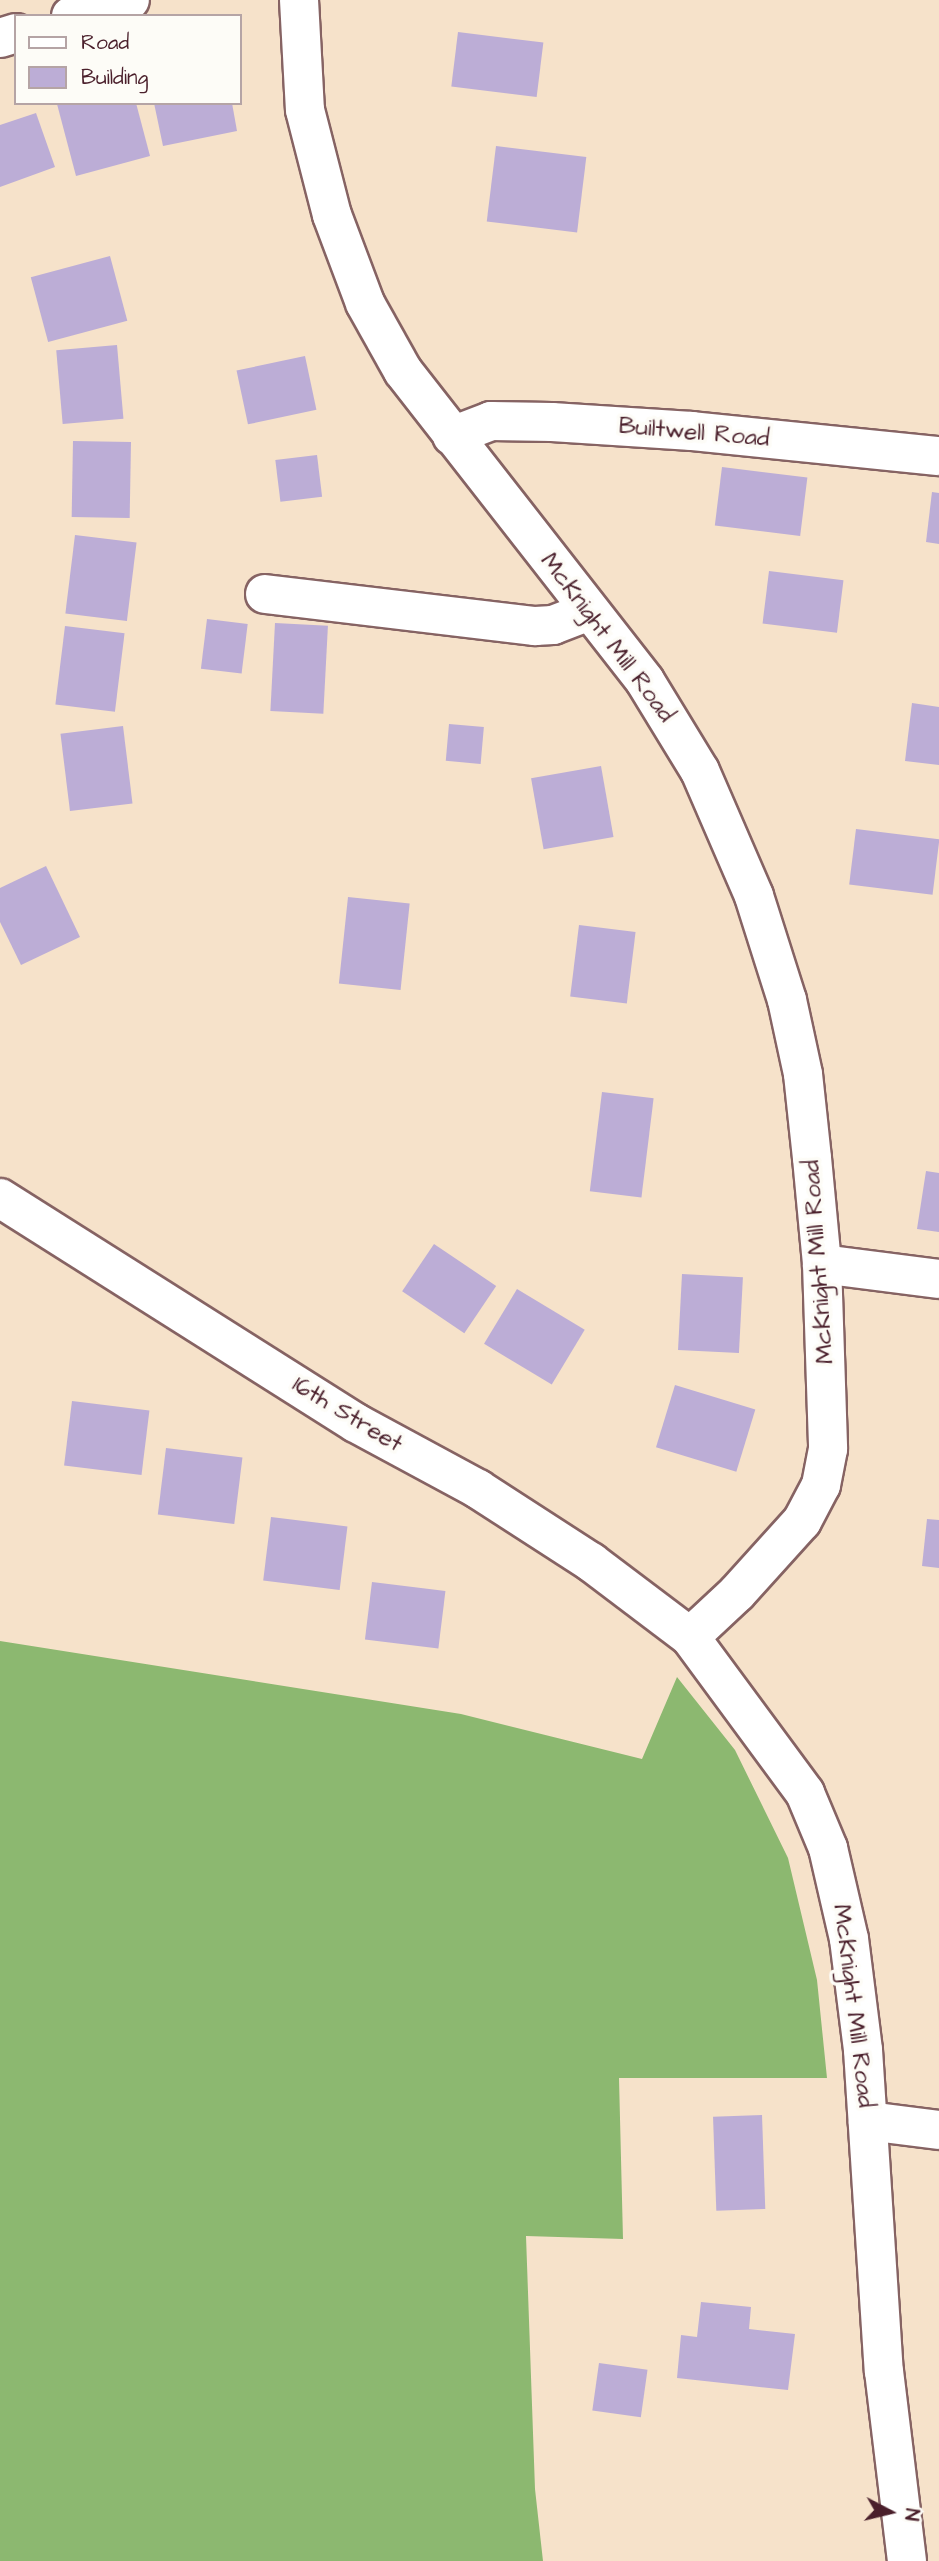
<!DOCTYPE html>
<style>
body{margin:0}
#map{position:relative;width:939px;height:2561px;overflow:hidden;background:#f6e2ca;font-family:"Architects Daughter",sans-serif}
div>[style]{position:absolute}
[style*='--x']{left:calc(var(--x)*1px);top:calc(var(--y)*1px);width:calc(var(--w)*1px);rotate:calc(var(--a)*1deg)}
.forest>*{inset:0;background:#8cb870}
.building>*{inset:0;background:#bcadd6;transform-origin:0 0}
.roads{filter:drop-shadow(2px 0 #866363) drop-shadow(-2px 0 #866363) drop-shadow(0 2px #866363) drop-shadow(0 -2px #866363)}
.minor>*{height:38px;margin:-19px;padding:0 19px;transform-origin:19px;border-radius:19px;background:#fff}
span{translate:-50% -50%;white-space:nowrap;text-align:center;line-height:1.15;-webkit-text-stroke:7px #fdfcf7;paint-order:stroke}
.street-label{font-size:24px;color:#4a1f2b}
.legend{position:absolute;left:14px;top:14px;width:228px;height:91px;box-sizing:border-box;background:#fdfcf7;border:2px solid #b5a4a5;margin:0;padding:9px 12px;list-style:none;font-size:21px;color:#4a1f2b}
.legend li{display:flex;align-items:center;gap:14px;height:35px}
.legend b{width:35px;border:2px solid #b5a4a5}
.north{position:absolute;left:855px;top:2477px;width:70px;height:70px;-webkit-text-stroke:5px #fdfcf7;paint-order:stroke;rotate:97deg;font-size:19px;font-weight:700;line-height:28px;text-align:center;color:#4a1f2b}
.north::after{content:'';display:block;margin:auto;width:24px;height:32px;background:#4a1f2b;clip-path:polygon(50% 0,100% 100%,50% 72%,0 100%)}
</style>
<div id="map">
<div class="forest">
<div style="clip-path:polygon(0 1641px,461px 1714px,642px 1759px,677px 1677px,735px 1750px,788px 1858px,817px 1980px,827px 2078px,619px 2078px,623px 2239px,526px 2236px,535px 2489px,543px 2561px,0 2561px)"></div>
</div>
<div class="building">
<div style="left:458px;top:32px;width:86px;height:55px;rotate:7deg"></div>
<div style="clip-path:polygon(136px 103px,150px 156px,76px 176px,57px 104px)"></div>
<div style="clip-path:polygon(154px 103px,232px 103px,237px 131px,163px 146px)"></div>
<div style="clip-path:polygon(36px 113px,55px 167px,0 187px,0 125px)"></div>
<div style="left:496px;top:146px;width:91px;height:76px;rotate:7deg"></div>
<div style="left:110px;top:256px;width:67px;height:82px;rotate:75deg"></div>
<div style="left:117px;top:345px;width:74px;height:61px;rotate:85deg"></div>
<div style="left:305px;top:356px;width:55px;height:70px;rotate:78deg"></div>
<div style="left:73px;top:441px;width:58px;height:76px;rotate:1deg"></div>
<div style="left:317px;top:455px;width:42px;height:42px;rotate:83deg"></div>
<div style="left:722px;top:467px;width:86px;height:59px;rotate:7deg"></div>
<div style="clip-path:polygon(932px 492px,939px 493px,939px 544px,926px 542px)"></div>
<div style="left:75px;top:535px;width:62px;height:79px;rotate:7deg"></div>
<div style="left:769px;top:571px;width:75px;height:53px;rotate:7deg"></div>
<div style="left:207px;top:619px;width:41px;height:50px;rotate:7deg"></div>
<div style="left:275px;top:623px;width:53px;height:88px;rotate:3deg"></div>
<div style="left:65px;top:626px;width:60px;height:79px;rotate:7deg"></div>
<div style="clip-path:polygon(912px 703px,939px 707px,939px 765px,905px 761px)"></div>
<div style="left:449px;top:724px;width:35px;height:37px;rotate:5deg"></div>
<div style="left:123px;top:726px;width:78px;height:63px;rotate:83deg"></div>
<div style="left:601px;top:766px;width:72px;height:71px;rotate:80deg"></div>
<div style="left:856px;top:829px;width:84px;height:56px;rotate:7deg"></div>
<div style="clip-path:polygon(46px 866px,80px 937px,21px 965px,0 922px,0 888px)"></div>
<div style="left:348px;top:897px;width:62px;height:87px;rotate:6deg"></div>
<div style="left:579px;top:925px;width:57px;height:72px;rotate:7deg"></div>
<div style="left:602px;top:1092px;width:52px;height:100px;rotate:7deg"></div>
<div style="clip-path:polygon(926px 1171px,939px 1173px,939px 1232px,917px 1229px)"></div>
<div style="left:434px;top:1244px;width:75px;height:57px;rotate:34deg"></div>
<div style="left:682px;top:1274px;width:61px;height:76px;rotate:3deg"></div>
<div style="left:517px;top:1289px;width:79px;height:64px;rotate:31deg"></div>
<div style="left:675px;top:1385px;width:84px;height:65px;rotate:17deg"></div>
<div style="left:72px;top:1401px;width:78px;height:65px;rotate:7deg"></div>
<div style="left:166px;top:1448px;width:77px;height:67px;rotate:7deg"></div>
<div style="left:271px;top:1517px;width:77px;height:64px;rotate:7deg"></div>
<div style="clip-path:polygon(927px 1519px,939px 1520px,939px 1568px,922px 1566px)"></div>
<div style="left:372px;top:1582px;width:74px;height:58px;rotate:7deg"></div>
<div style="left:762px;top:2115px;width:94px;height:49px;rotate:88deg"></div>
<div style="clip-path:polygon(701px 2302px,751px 2307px,749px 2329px,795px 2334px,788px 2390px,677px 2378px,681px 2335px,697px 2337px)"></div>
<div style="left:599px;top:2363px;width:49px;height:48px;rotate:8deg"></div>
</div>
<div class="roads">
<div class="minor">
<div style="--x:299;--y:0;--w:110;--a:86.9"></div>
<div style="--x:305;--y:110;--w:108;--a:75.6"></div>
<div style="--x:332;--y:215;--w:94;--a:69.4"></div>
<div style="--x:365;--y:303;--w:78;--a:60.8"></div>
<div style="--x:403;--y:371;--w:393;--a:52"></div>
<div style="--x:645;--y:681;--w:105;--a:58.6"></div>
<div style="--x:700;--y:771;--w:136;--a:66.6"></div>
<div style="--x:754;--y:896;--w:109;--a:72.4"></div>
<div style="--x:787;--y:1000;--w:76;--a:77.8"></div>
<div style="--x:803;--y:1074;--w:84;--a:83.9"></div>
<div style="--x:812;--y:1158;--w:106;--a:84.6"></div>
<div style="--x:822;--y:1264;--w:185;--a:88.1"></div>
<div style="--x:828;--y:1449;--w:37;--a:101"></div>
<div style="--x:821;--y:1485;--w:41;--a:117.8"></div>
<div style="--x:802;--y:1521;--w:97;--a:132.1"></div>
<div style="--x:737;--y:1593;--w:64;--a:136.9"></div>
<div style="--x:71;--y:16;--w:61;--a:-15.2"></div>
<div style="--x:0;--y:38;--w:17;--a:-17"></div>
<div style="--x:452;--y:436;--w:42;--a:-21"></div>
<div style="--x:491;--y:421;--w:61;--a:0.9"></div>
<div style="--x:552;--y:422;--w:140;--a:3.7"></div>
<div style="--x:692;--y:431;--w:248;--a:5.8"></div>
<div style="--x:265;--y:594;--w:272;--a:6.8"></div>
<div style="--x:535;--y:626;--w:18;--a:-3"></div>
<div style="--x:553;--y:625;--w:39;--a:-21"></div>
<div style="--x:0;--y:1198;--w:421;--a:32.3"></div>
<div style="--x:356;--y:1423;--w:139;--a:28.4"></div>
<div style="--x:478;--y:1489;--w:135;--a:32.9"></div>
<div style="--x:591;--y:1562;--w:124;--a:37.1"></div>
<div style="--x:690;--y:1637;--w:194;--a:53.6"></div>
<div style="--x:805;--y:1793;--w:60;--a:67.3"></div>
<div style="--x:828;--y:1848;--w:93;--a:77"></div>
<div style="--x:849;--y:1939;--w:112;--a:82.8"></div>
<div style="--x:863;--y:2050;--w:322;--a:86.3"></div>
<div style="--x:884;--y:2371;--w:191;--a:83.1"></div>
<div style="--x:822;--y:1264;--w:118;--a:7.3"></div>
<div style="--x:868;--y:2121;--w:72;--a:7.2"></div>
</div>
</div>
<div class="street-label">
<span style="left:694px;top:433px;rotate:5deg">Builtwell Road</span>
<span style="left:607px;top:638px;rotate:53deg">McKnight Mill Road</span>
<span style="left:819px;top:1262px;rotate:-94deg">McKnight Mill Road</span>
<span style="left:347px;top:1415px;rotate:31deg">16th Street</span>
<span style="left:853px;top:2006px;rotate:83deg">McKnight Mill Road</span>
</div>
<ul class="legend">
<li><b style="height:9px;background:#fff"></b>Road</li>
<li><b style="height:19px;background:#bcadd6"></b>Building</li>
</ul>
<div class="north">N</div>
</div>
